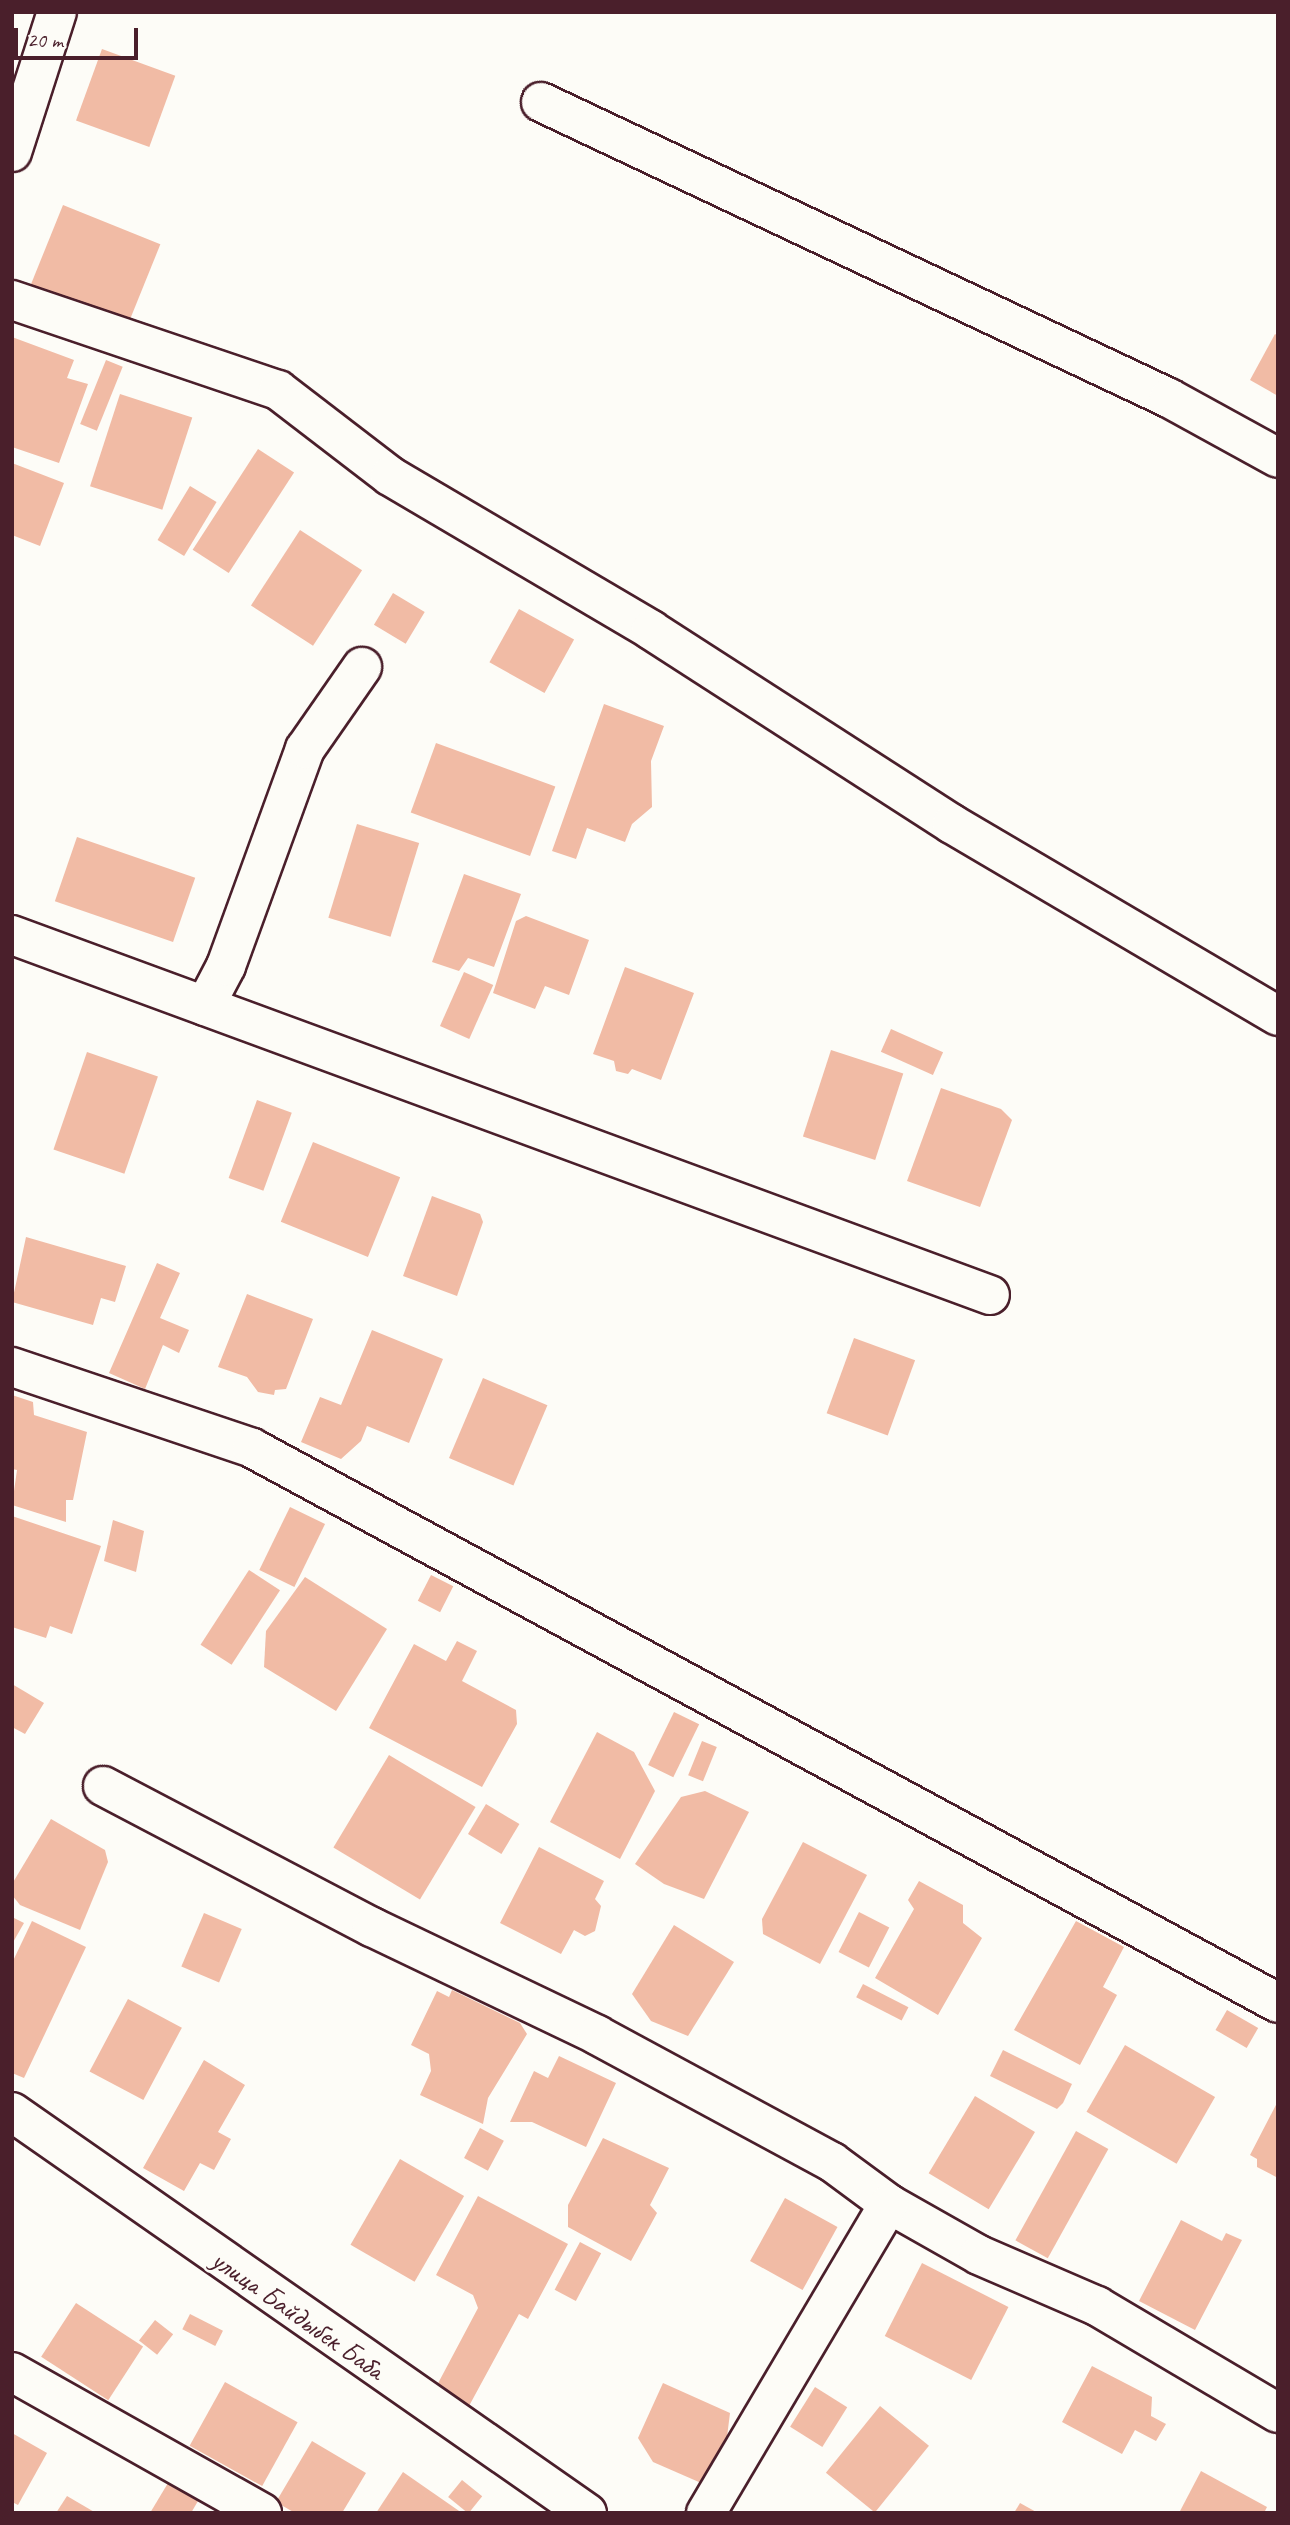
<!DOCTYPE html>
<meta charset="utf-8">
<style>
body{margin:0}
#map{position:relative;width:1290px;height:2525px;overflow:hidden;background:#fdfcf7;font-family:Caveat,sans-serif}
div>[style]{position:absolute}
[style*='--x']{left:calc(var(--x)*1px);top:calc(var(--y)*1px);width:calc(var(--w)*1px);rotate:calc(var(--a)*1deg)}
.building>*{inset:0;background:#f1bba5;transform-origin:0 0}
.roads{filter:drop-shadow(2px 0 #4a1f2b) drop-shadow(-2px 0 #4a1f2b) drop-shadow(0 2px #4a1f2b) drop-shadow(0 -2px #4a1f2b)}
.minor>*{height:38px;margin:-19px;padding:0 19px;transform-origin:19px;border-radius:19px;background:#fdfcf7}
span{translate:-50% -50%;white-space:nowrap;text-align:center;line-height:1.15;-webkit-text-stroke:5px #fdfcf7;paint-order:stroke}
.street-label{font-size:28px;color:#4a1f2b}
.frame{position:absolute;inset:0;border:14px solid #4a1f2b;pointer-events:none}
.scale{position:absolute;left:14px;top:28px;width:124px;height:32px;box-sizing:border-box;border:4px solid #4a1f2b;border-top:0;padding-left:9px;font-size:21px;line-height:24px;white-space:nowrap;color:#4a1f2b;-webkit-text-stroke:5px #fdfcf7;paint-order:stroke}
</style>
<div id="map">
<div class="building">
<div style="left:102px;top:49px;width:78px;height:76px;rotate:20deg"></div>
<div style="left:63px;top:205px;width:105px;height:86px;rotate:22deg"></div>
<div style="clip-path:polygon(1275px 334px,1278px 336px,1278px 396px,1250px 380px)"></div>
<div style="clip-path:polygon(12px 337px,74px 360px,67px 378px,88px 384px,59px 463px,12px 447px)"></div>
<div style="left:106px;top:360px;width:18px;height:69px;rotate:22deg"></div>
<div style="left:120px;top:394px;width:76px;height:97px;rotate:18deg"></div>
<div style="left:258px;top:449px;width:43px;height:120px;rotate:33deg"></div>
<div style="clip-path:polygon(12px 463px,64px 483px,40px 546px,12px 535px)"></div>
<div style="left:190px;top:486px;width:31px;height:63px;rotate:31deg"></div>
<div style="left:300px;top:530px;width:74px;height:90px;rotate:33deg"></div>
<div style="left:393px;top:593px;width:37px;height:37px;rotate:31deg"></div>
<div style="left:519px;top:609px;width:63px;height:61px;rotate:29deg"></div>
<div style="clip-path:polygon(604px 704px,664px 726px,651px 761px,652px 807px,632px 824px,625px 842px,587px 828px,576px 859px,552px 851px)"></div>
<div style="left:436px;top:743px;width:127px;height:74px;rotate:20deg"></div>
<div style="left:357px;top:824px;width:65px;height:98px;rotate:17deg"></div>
<div style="left:77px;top:837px;width:125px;height:68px;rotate:19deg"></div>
<div style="clip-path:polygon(464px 874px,521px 894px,494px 967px,468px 958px,459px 971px,432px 962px)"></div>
<div style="clip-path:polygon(526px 916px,589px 940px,569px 995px,545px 986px,535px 1009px,493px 993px,516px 921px)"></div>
<div style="clip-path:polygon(625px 967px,694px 993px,661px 1080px,632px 1069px,628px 1074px,616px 1071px,614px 1061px,593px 1054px)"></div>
<div style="left:464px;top:972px;width:32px;height:59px;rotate:24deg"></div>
<div style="left:891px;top:1029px;width:57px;height:25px;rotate:24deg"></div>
<div style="left:831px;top:1050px;width:76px;height:91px;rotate:18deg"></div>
<div style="left:87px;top:1052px;width:75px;height:103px;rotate:19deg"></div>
<div style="clip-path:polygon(941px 1088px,1001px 1109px,1012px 1120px,980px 1207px,907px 1181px)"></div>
<div style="left:257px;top:1100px;width:37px;height:83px;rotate:20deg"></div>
<div style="left:313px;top:1142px;width:94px;height:86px;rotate:22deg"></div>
<div style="clip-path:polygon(432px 1196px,480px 1214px,483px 1222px,457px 1296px,403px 1276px)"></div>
<div style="clip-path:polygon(26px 1237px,126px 1266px,115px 1302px,101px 1298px,93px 1325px,12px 1302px)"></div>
<div style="clip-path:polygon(157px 1263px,180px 1273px,160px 1318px,189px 1330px,179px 1353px,163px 1345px,145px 1389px,109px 1373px)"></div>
<div style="clip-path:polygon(247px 1294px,313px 1319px,286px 1389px,275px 1390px,274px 1395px,258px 1392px,247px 1377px,218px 1367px)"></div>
<div style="clip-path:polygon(372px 1330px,443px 1359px,409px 1443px,367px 1426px,361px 1441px,341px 1459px,301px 1442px,320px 1397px,341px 1405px)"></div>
<div style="left:854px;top:1338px;width:65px;height:80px;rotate:20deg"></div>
<div style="left:483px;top:1378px;width:70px;height:87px;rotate:23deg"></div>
<div style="clip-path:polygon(12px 1395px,33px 1402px,34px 1415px,87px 1432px,73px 1500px,66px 1500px,66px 1522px,12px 1505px,17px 1470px,12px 1469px)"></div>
<div style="left:290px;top:1507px;width:39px;height:70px;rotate:26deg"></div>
<div style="clip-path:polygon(12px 1516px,101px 1546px,72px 1634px,50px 1626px,46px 1638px,12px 1627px)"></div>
<div style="clip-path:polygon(113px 1520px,144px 1531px,136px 1572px,104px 1561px)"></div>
<div style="left:249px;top:1570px;width:37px;height:89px;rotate:33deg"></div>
<div style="left:431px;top:1575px;width:25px;height:29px;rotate:27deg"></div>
<div style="clip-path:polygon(305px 1577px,387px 1629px,336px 1711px,264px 1667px,266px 1631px)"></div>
<div style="clip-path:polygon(457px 1641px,477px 1651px,462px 1681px,516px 1710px,517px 1724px,482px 1787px,369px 1728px,414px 1644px,446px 1661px)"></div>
<div style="clip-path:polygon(12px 1684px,44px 1703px,25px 1734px,12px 1727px)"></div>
<div style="left:674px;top:1712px;width:28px;height:59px;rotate:26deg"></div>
<div style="clip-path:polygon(597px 1732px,634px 1752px,655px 1791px,620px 1859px,550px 1822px)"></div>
<div style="left:702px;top:1741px;width:16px;height:37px;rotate:22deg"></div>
<div style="left:389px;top:1755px;width:101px;height:108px;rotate:31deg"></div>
<div style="clip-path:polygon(705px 1791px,749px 1812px,704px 1899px,664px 1884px,635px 1864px,681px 1797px)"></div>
<div style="left:486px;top:1804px;width:39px;height:35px;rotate:31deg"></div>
<div style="clip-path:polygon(51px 1819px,105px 1850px,108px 1862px,80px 1930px,20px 1905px,12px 1895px,12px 1884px)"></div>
<div style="clip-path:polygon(803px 1842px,867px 1875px,820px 1964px,763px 1934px,762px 1919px)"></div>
<div style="clip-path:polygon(539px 1847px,604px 1881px,595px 1899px,601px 1906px,595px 1931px,585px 1936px,574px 1930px,561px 1954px,500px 1923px)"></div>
<div style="clip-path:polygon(919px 1881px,963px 1905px,963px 1923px,982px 1938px,938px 2015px,875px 1978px,914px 1909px,908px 1900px)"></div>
<div style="left:859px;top:1912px;width:34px;height:45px;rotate:27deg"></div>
<div style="left:204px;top:1913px;width:41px;height:58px;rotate:23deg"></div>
<div style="clip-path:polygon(12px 1917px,24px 1923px,12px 1944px)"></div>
<div style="clip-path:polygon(32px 1921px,86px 1947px,24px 2078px,12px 2073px,12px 1963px)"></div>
<div style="clip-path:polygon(1076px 1921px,1124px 1947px,1103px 1987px,1117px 1995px,1080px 2065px,1014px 2030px)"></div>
<div style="clip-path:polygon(674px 1925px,734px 1962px,688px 2036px,651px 2021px,632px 1994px)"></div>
<div style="left:863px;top:1984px;width:51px;height:15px;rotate:27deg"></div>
<div style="clip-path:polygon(452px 1990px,520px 2023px,527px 2034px,488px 2098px,483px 2124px,420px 2095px,431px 2071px,429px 2054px,411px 2045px,437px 1991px,449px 1997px)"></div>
<div style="left:128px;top:1999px;width:61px;height:82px;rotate:28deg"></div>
<div style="left:1227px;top:2010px;width:36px;height:23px;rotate:30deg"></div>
<div style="left:1125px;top:2045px;width:104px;height:77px;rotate:30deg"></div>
<div style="clip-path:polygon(1003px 2050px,1072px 2084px,1063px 2103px,1057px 2109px,990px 2076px)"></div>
<div style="clip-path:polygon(559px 2056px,616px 2083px,586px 2147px,532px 2122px,510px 2122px,534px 2071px,548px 2078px)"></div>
<div style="clip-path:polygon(204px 2060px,245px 2085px,218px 2132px,231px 2139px,214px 2170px,200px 2163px,184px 2191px,143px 2168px)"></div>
<div style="left:975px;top:2096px;width:70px;height:90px;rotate:31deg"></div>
<div style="clip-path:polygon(1278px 2101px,1278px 2178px,1257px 2167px,1257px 2159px,1250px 2155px)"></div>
<div style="left:480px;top:2128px;width:27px;height:34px;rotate:28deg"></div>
<div style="left:1076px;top:2131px;width:37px;height:125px;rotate:29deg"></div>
<div style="clip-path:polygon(603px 2138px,669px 2168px,650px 2205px,657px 2213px,631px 2261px,568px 2227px,568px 2205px)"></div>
<div style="left:400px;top:2159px;width:74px;height:99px;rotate:30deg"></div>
<div style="clip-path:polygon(478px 2196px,568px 2244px,528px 2319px,519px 2314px,469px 2406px,435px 2389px,478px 2308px,473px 2295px,436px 2275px)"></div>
<div style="left:785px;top:2198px;width:60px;height:72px;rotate:29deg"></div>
<div style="clip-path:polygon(1181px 2220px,1222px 2241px,1226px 2233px,1242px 2240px,1195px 2330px,1139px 2301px)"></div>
<div style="left:580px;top:2242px;width:24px;height:54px;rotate:28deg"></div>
<div style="left:922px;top:2263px;width:97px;height:82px;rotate:27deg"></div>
<div style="left:76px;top:2303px;width:80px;height:64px;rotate:33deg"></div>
<div style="left:190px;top:2314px;width:37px;height:17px;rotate:27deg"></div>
<div style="left:155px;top:2320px;width:23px;height:26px;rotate:38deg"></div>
<div style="clip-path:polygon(1092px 2366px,1152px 2397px,1151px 2416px,1166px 2424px,1156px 2441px,1135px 2430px,1122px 2454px,1062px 2422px)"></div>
<div style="left:225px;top:2382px;width:83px;height:73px;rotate:29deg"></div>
<div style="clip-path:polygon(663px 2383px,730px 2413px,726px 2445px,708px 2486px,653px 2462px,638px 2438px)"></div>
<div style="left:815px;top:2387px;width:38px;height:47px;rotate:32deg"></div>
<div style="left:880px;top:2406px;width:63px;height:86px;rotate:39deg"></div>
<div style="clip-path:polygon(12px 2433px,47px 2453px,18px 2505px,12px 2502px)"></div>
<div style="clip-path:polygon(312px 2441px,366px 2473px,342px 2513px,295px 2513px,276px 2502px)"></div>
<div style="clip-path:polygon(1201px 2471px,1267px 2507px,1264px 2513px,1179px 2513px)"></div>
<div style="clip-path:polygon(403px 2472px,462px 2513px,376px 2513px)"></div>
<div style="left:462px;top:2480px;width:26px;height:22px;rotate:39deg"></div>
<div style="clip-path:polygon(168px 2483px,198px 2501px,191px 2513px,150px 2513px)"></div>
<div style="clip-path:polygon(67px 2496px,96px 2513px,56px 2513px)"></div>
<div style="clip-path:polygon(1020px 2503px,1038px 2513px,1014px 2513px)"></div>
</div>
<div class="roads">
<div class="minor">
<div style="--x:541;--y:102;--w:694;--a:25.24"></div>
<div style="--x:1169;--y:398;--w:124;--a:28.8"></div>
<div style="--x:12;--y:152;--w:147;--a:-72.2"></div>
<div style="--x:12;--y:300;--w:281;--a:18.7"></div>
<div style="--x:278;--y:390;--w:141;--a:37.5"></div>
<div style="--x:390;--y:476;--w:303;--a:30.5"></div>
<div style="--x:651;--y:630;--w:358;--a:32.8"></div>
<div style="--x:952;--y:824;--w:378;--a:30.5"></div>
<div style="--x:12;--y:935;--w:1042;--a:20.21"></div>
<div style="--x:205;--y:1006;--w:45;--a:-62.3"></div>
<div style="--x:226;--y:966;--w:231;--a:-70"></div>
<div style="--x:305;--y:749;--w:100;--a:-55.2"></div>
<div style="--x:12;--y:1367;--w:253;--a:18.6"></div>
<div style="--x:252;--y:1448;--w:1166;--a:28.41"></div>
<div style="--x:103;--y:1786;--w:304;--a:27.7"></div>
<div style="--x:372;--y:1927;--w:250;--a:25.6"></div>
<div style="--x:597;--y:2035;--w:267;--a:28.4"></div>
<div style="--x:832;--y:2162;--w:71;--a:36.4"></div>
<div style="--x:889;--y:2204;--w:103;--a:29.5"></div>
<div style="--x:979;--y:2255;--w:129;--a:23.4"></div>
<div style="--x:1097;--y:2306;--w:210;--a:30.6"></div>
<div style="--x:12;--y:2112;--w:701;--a:34.89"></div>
<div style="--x:12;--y:2372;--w:287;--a:29.4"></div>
<div style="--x:706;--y:2513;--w:359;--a:-59.4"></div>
</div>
</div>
<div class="street-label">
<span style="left:298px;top:2315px;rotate:35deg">улица Байдыбек Баба</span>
</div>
<div class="frame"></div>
<div class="scale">20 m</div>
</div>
